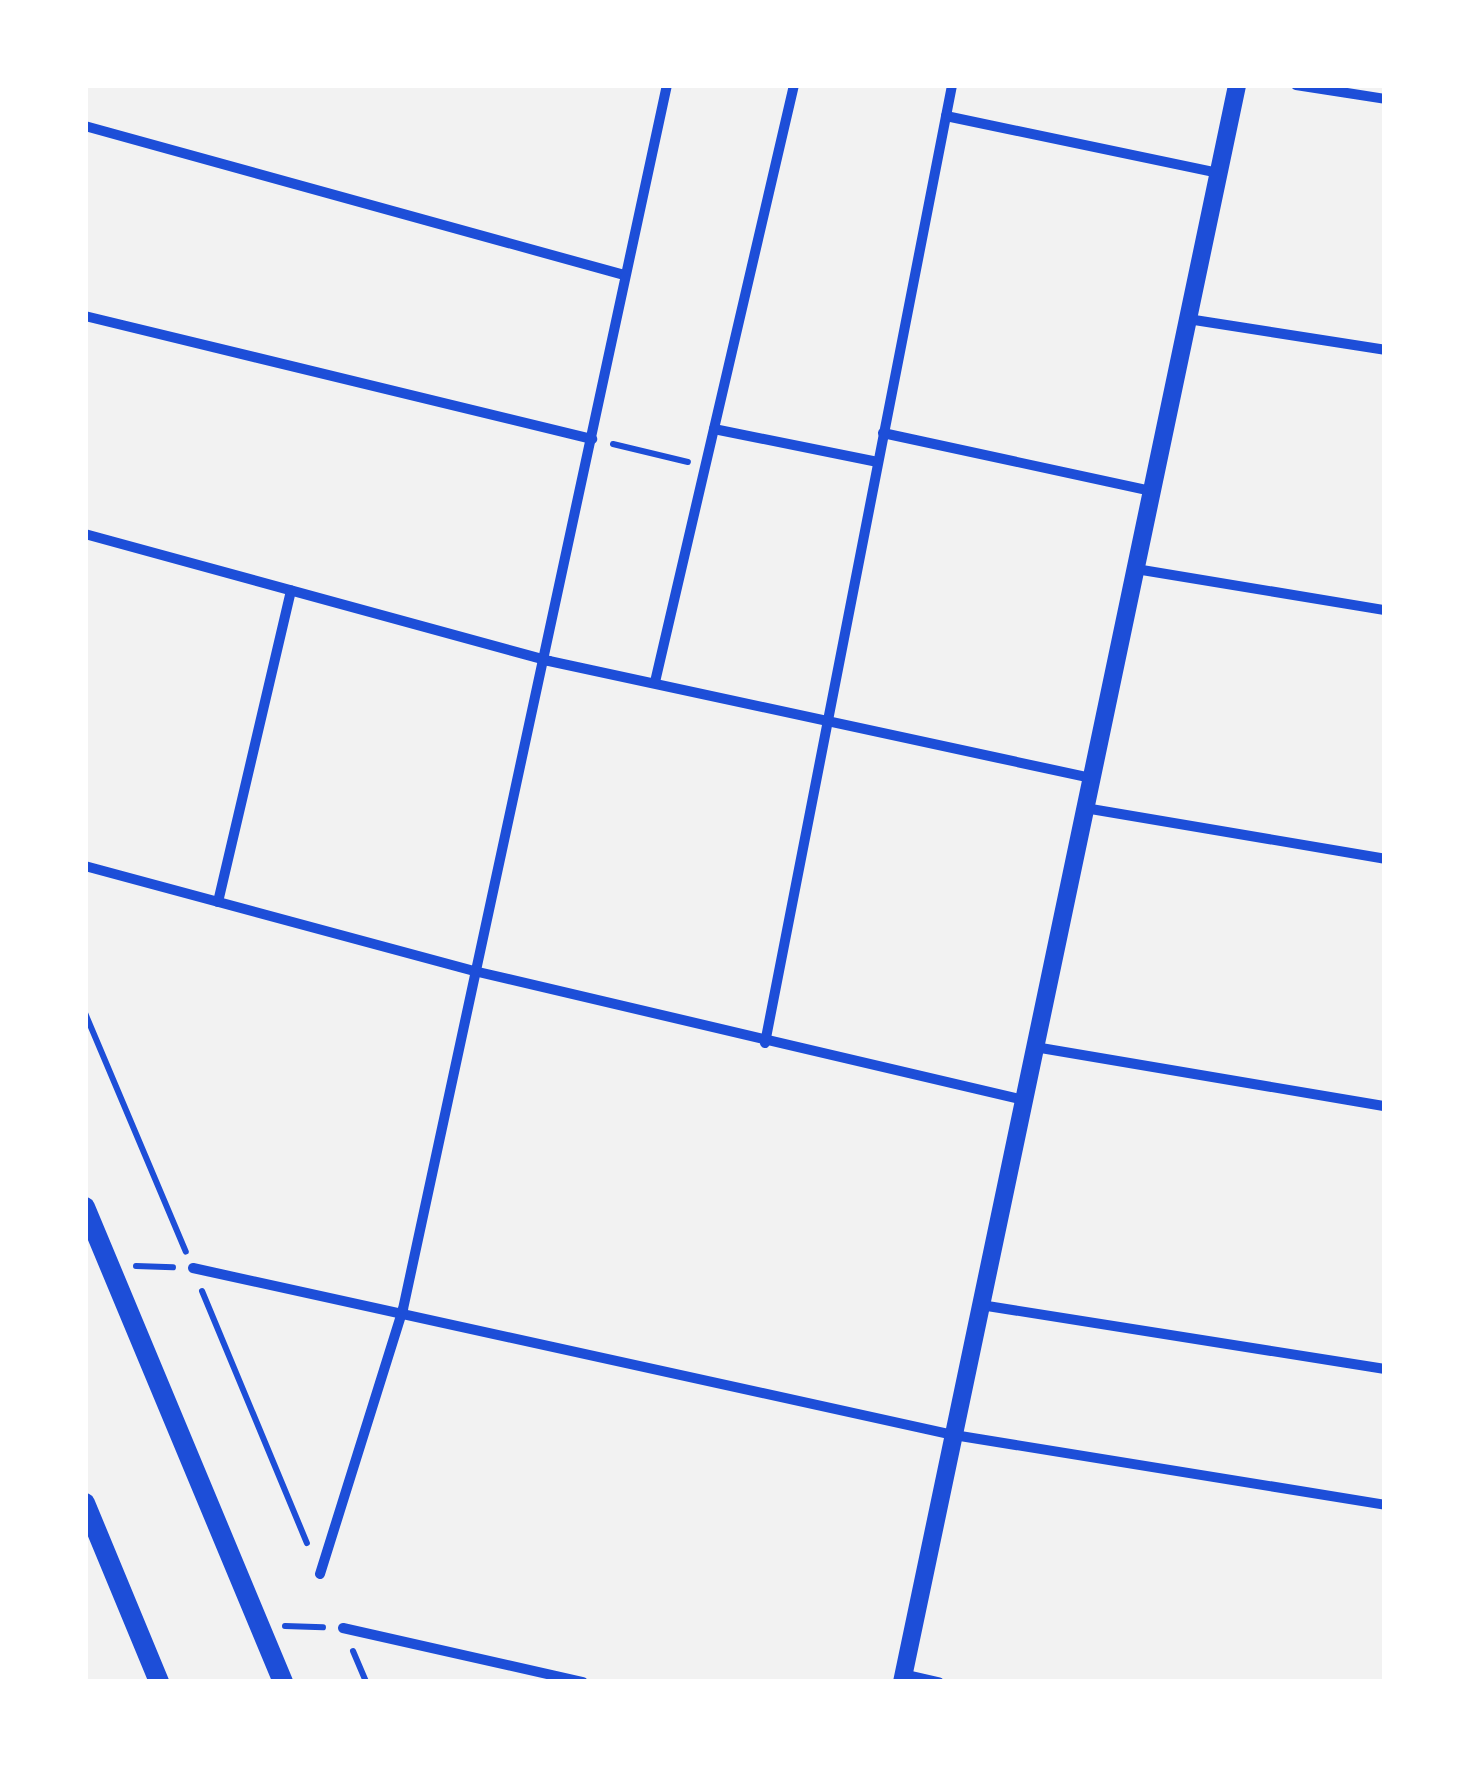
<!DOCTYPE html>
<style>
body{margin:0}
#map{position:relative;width:1470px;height:1767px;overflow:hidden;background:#f2f2f2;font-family:Ubuntu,sans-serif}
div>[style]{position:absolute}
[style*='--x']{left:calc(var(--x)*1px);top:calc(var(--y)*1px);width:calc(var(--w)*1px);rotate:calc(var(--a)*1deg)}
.path>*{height:6px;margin:-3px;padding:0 3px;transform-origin:3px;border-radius:3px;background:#1d4ed8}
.minor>*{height:10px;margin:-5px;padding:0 5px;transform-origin:5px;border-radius:5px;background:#1d4ed8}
.tertiary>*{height:18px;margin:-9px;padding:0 9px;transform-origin:9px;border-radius:9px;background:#1d4ed8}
.secondary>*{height:20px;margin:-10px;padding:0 10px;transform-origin:10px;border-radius:10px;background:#1d4ed8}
span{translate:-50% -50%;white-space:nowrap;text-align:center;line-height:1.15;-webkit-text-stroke:10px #fff;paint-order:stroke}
.frame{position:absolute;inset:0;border:88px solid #fff;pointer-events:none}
</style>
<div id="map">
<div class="path">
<div style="--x:613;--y:444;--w:77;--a:13.5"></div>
<div style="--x:85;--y:1013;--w:259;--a:67.1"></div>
<div style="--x:136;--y:1266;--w:37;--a:2"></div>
<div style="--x:202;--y:1291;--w:273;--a:67.4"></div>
<div style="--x:285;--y:1626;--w:38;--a:2"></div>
<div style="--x:353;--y:1651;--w:34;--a:67"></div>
</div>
<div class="minor">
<div style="--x:1296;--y:85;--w:90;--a:8.9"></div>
<div style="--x:946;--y:116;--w:279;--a:11.8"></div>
<div style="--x:85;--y:126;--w:559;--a:15.45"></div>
<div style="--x:85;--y:316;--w:522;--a:13.64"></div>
<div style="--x:1188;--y:319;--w:199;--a:8.9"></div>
<div style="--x:714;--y:429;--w:167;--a:11.4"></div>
<div style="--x:883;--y:433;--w:275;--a:12.2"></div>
<div style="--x:85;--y:534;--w:481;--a:15.3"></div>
<div style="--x:549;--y:661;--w:554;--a:12.18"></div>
<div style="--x:1136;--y:569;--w:252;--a:9.4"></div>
<div style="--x:655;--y:682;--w:613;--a:-76.89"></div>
<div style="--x:1085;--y:808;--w:304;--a:9.6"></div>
<div style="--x:85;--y:866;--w:403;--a:15.1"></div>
<div style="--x:474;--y:971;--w:565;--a:13.2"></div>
<div style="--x:218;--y:902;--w:320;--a:-76.8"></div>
<div style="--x:765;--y:1043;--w:976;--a:-78.95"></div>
<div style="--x:1035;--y:1047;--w:355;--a:9.6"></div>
<div style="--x:193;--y:1268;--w:779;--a:12.38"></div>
<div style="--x:954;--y:1435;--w:437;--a:9.2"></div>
<div style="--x:981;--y:1305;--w:409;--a:9"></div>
<div style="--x:320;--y:1574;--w:278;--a:-72.6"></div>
<div style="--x:403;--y:1309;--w:1252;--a:-77.83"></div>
<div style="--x:343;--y:1628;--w:246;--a:12.7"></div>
<div style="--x:903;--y:1674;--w:37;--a:13"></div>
</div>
<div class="tertiary">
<div style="--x:902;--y:1682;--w:1632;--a:-78.15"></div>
</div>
<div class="secondary">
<div style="--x:85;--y:1207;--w:515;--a:67.37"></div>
<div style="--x:85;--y:1503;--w:194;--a:67.5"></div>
</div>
<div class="frame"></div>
</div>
